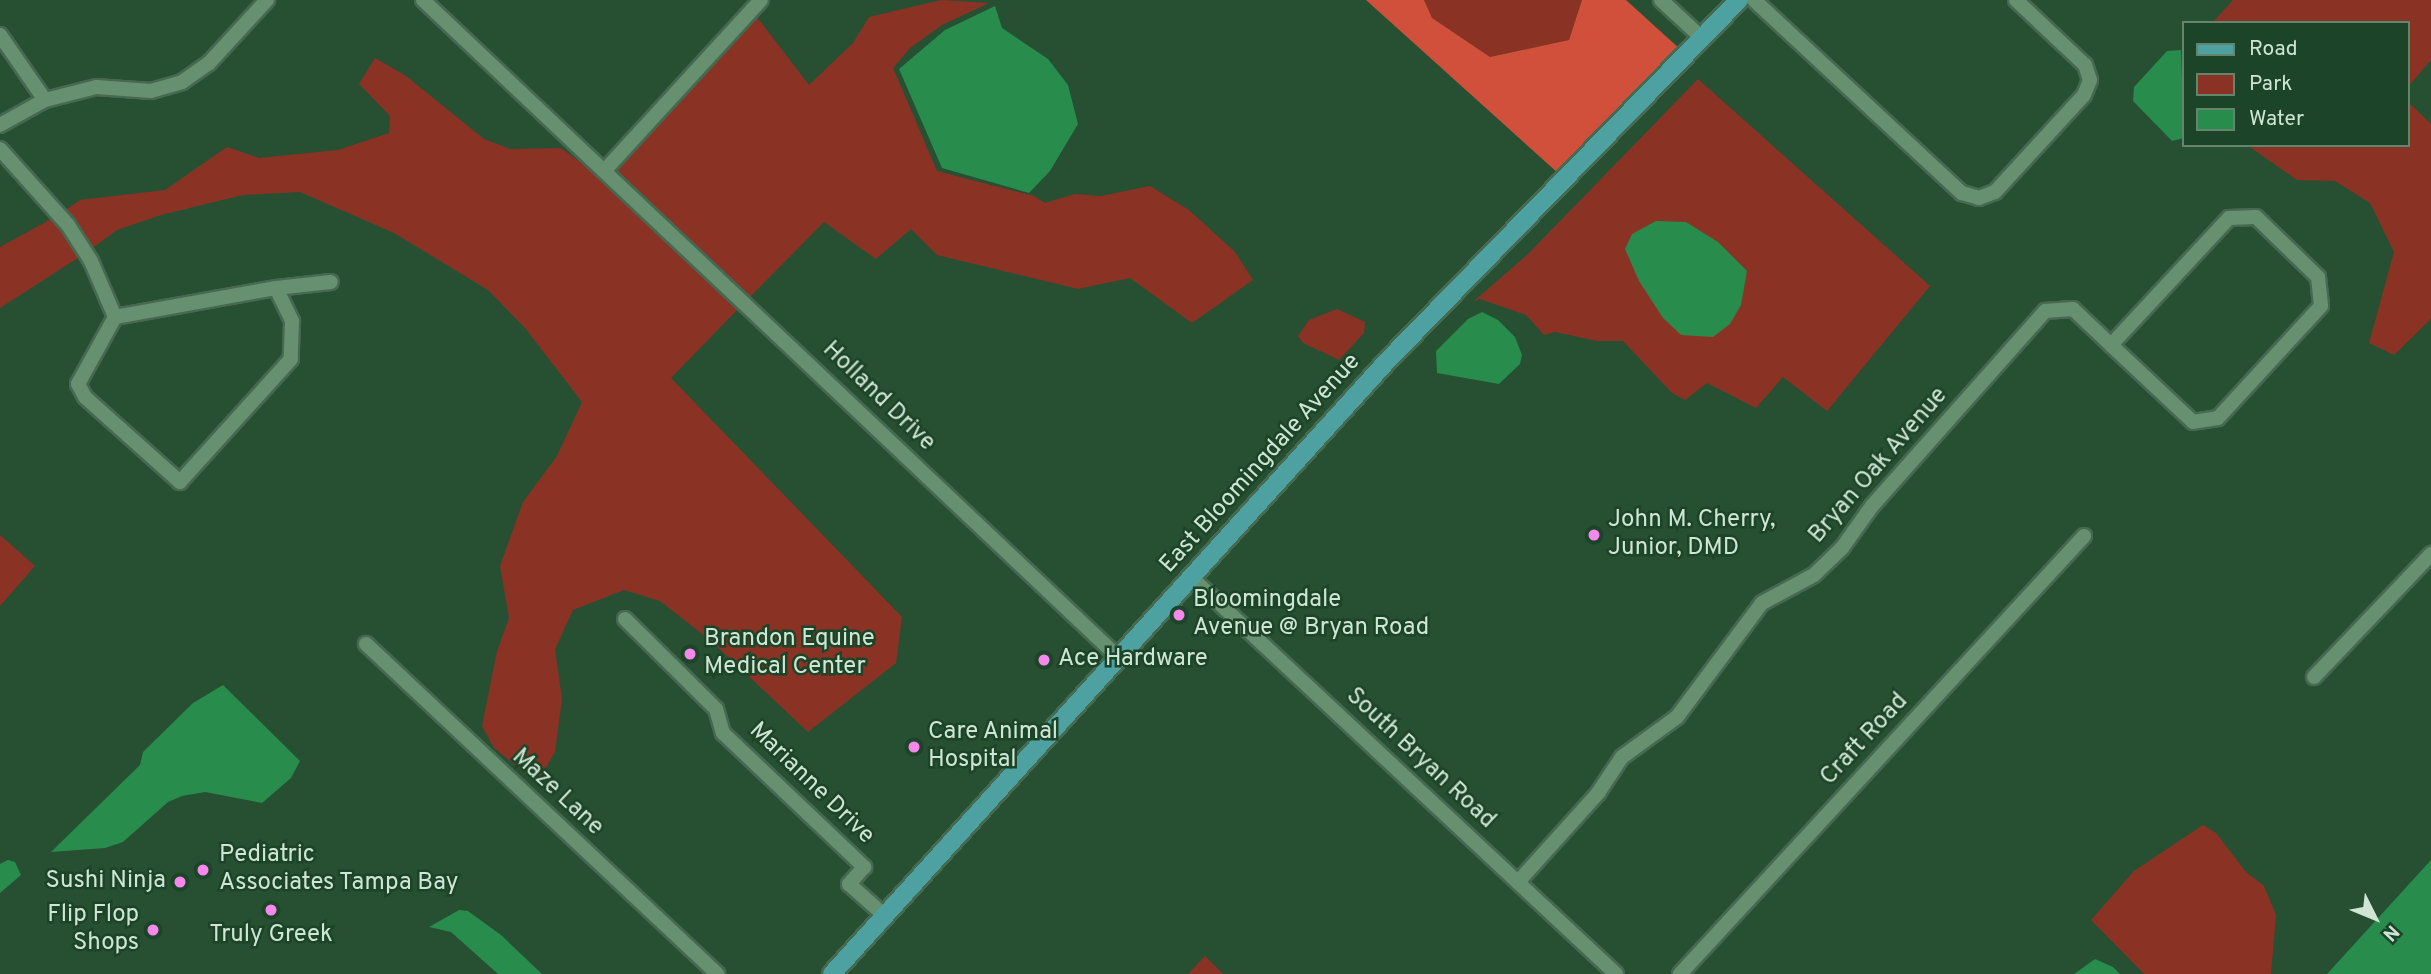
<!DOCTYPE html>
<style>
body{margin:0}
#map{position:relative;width:2431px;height:974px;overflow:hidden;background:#274f32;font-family:Overpass,sans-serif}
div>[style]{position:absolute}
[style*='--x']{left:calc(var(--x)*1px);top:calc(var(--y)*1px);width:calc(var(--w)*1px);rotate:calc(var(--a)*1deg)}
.green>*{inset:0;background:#8a3325}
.forest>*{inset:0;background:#d0503c}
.water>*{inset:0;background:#278c4c}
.roads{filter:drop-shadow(2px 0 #456951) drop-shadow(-2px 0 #456951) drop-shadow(0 2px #456951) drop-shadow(0 -2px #456951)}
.minor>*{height:14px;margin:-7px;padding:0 7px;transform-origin:7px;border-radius:7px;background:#669070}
.major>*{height:18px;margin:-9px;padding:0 9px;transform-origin:9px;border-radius:9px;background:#4da2a1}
.dots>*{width:19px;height:19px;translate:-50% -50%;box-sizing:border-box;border:4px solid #1c4428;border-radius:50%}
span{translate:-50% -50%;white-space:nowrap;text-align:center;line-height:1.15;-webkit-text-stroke:5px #1c4428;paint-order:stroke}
.street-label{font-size:24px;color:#d0e6d4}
.poi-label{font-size:24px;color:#d0e6d4}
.left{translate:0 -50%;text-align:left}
.right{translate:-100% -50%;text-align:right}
.legend{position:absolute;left:2182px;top:21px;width:228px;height:126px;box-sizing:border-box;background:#1c4428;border:2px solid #64856d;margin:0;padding:9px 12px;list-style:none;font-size:21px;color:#d0e6d4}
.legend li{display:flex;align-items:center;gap:14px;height:35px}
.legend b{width:35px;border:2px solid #64856d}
.north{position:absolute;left:2340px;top:883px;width:70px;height:70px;-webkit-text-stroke:5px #1c4428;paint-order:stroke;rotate:133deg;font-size:19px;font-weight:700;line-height:28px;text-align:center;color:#d0e6d4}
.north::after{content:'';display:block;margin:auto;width:24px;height:32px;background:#d0e6d4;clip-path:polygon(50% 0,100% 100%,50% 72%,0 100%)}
</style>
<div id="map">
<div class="green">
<div style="clip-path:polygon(941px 0,989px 3px,942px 25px,910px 48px,893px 68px,937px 171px,1034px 196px,1045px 203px,1075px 194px,1101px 196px,1150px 186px,1189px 210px,1235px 252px,1253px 280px,1192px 323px,1130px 278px,1078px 289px,937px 255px,911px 229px,876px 259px,824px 222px,750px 297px,615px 169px,756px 16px,809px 85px,853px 43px,869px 17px)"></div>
<div style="clip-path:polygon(1424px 0,1582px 0,1569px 40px,1490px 57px,1431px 18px)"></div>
<div style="clip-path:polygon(2233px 0,2431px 0,2431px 60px,2408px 87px,2408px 23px,2212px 23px)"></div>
<div style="clip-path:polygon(375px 58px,406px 76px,484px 139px,510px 149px,561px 148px,588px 168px,592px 165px,741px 306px,671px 378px,902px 617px,896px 663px,808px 732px,710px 640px,660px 601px,624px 590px,573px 610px,555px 649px,562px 699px,555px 752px,537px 783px,494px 748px,482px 726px,497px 651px,509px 618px,500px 566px,523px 502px,557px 456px,582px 402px,525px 328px,488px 290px,394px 233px,300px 192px,243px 195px,161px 215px,117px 230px,91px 249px,64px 211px,80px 200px,165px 190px,227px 147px,259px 158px,338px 150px,389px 133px,390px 116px,359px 84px)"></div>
<div style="clip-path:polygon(1698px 79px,1930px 286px,1827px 411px,1783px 377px,1756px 408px,1707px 383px,1685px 400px,1672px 393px,1623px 341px,1597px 341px,1555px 332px,1544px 335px,1526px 315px,1480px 299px,1473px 302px,1528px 254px)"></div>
<div style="clip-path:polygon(2408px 102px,2431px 124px,2431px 319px,2394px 355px,2369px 343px,2394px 252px,2370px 203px,2335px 181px,2297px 180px,2247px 145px,2408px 145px)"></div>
<div style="clip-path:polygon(53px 218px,81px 256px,0 308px,0 247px)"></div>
<div style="clip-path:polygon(1337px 309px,1365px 322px,1364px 333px,1339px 360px,1303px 343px,1298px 336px,1309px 320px)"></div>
<div style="clip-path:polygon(0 535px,35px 566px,0 606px)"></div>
<div style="clip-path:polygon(2203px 825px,2216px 833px,2246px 872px,2264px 886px,2276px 915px,2271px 974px,2144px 974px,2091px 920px,2134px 871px)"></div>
<div style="clip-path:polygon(1205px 956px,1223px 974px,1188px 974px)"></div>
</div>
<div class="forest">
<div style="clip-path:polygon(1366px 0,1424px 0,1432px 18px,1490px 57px,1569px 40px,1582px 0,1626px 0,1681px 50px,1559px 174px)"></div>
</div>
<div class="water">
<div style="clip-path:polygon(995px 6px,1002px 28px,1048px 59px,1068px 85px,1078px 124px,1050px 171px,1029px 193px,942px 168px,899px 69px,945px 30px)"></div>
<div style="clip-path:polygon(2181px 50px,2184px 138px,2172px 141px,2133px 101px,2134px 87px,2167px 51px)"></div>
<div style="clip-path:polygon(1656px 221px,1686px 222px,1718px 242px,1747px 271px,1741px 305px,1730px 324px,1713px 337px,1681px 335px,1663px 318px,1639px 281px,1625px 249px,1632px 234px)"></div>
<div style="clip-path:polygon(1482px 312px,1498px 320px,1515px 337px,1522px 355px,1520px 364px,1499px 384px,1437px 373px,1436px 351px,1468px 319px)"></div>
<div style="clip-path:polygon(223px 685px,300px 761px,291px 778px,262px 803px,205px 792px,182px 796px,168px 802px,123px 842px,105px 848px,51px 852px,140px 765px,143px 752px,193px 703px)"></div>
<div style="clip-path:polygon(8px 860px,15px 862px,21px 875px,0 893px,0 864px)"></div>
<div style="clip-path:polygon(2431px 860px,2431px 974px,2327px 974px)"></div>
<div style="clip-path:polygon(459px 910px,468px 911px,501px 935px,542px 974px,498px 974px,451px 932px,429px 927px)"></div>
<div style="clip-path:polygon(2095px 959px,2113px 967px,2120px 974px,2074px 974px)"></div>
</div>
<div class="roads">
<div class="minor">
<div style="--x:423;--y:0;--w:958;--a:43.39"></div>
<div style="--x:1661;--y:0;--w:56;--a:42.8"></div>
<div style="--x:1754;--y:0;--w:284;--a:42.9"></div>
<div style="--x:1962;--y:193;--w:18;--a:16"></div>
<div style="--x:1979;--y:198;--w:17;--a:-21"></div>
<div style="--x:1995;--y:192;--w:132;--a:-47.5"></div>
<div style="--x:2084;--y:95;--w:16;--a:-68"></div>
<div style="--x:2090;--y:80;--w:16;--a:-108"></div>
<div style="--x:2085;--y:65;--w:95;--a:-136.7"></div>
<div style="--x:0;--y:35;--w:79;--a:55.3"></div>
<div style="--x:0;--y:125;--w:51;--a:-29.1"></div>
<div style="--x:45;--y:100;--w:53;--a:-14.3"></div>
<div style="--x:96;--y:87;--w:55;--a:4.2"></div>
<div style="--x:151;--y:91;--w:32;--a:-16"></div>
<div style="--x:182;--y:82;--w:33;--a:-35"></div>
<div style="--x:209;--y:63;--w:86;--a:-47.4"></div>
<div style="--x:0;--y:149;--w:102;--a:48.2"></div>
<div style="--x:68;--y:225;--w:43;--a:57.4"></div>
<div style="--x:91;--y:261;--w:61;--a:66.8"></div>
<div style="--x:606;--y:169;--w:229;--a:-47.5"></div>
<div style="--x:2256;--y:217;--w:86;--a:44.1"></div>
<div style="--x:2318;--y:277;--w:29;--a:84"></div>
<div style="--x:2321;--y:306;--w:152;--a:132.6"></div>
<div style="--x:2218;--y:418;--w:25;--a:171"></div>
<div style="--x:2193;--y:422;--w:112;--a:-136.8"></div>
<div style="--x:2111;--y:345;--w:173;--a:-47.1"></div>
<div style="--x:2229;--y:218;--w:27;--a:-2"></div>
<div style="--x:276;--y:288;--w:37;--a:64"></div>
<div style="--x:292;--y:321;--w:38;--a:92"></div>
<div style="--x:291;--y:359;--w:166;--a:132.1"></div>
<div style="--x:180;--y:482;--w:127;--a:-138.2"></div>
<div style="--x:85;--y:397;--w:15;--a:-118"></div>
<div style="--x:78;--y:384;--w:77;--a:-61.1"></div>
<div style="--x:115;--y:317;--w:164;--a:-10.2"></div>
<div style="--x:276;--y:288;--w:55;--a:-6.2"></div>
<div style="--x:1192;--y:578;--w:580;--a:43.04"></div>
<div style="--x:625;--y:619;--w:128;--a:44.7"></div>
<div style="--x:716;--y:709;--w:25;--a:74"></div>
<div style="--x:723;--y:733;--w:195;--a:43.5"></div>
<div style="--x:864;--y:867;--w:23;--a:131"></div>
<div style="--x:849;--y:884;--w:50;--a:41.7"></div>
<div style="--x:366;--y:644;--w:482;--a:43.2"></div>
<div style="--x:2314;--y:677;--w:170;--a:-46.4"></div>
<div style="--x:1518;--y:882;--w:120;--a:-48"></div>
<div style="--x:1598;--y:793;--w:43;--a:-56.3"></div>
<div style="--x:1622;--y:757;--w:68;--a:-36"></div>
<div style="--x:1677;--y:717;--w:142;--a:-53.3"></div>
<div style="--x:1762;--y:603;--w:59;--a:-28.3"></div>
<div style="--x:1814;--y:575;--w:39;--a:-44"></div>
<div style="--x:1842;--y:548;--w:52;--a:-54.5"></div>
<div style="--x:1872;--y:506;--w:261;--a:-48.4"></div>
<div style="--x:2045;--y:311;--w:28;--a:-4"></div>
<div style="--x:2073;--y:309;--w:52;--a:43.5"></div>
<div style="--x:1680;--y:974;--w:596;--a:-47.31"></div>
</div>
<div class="major">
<div style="--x:832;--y:974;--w:828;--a:-47.84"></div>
<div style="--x:1388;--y:360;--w:503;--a:-45.73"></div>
</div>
</div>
<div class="dots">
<div style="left:1594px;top:535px;background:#f788eb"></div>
<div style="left:1179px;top:615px;background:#f788eb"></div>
<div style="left:690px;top:654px;background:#f788eb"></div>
<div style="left:1044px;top:660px;background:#f788eb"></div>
<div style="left:914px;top:747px;background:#f788eb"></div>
<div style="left:203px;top:870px;background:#f788eb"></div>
<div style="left:180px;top:882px;background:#f788eb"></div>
<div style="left:271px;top:910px;background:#f788eb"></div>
<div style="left:153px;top:930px;background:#f788eb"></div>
</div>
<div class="street-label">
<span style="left:878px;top:397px;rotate:44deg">Holland Drive</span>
<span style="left:1261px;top:464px;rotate:-48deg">East Bloomingdale Avenue</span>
<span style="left:1879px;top:466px;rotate:-49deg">Bryan Oak Avenue</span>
<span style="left:1865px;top:740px;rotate:-47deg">Craft Road</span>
<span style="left:1420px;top:759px;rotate:43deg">South Bryan Road</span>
<span style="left:811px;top:784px;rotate:44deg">Marianne Drive</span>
<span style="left:557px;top:793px;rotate:43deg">Maze Lane</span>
</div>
<div class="poi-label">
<span class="left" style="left:1608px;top:535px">John M. Cherry,<br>Junior, DMD</span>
<span class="left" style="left:1193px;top:615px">Bloomingdale<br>Avenue @ Bryan Road</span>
<span class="left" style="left:704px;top:654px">Brandon Equine<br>Medical Center</span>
<span class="left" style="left:1058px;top:660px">Ace Hardware</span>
<span class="left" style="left:928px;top:747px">Care Animal<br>Hospital</span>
<span class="left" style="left:219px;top:870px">Pediatric<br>Associates Tampa Bay</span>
<span class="right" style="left:166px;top:882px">Sushi Ninja</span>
<span class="right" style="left:139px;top:930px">Flip Flop<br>Shops</span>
<span style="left:271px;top:936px">Truly Greek</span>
</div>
<ul class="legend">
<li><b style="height:9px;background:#4da2a1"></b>Road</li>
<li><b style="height:19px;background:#8a3325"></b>Park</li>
<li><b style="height:19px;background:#278c4c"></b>Water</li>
</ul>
<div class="north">N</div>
</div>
